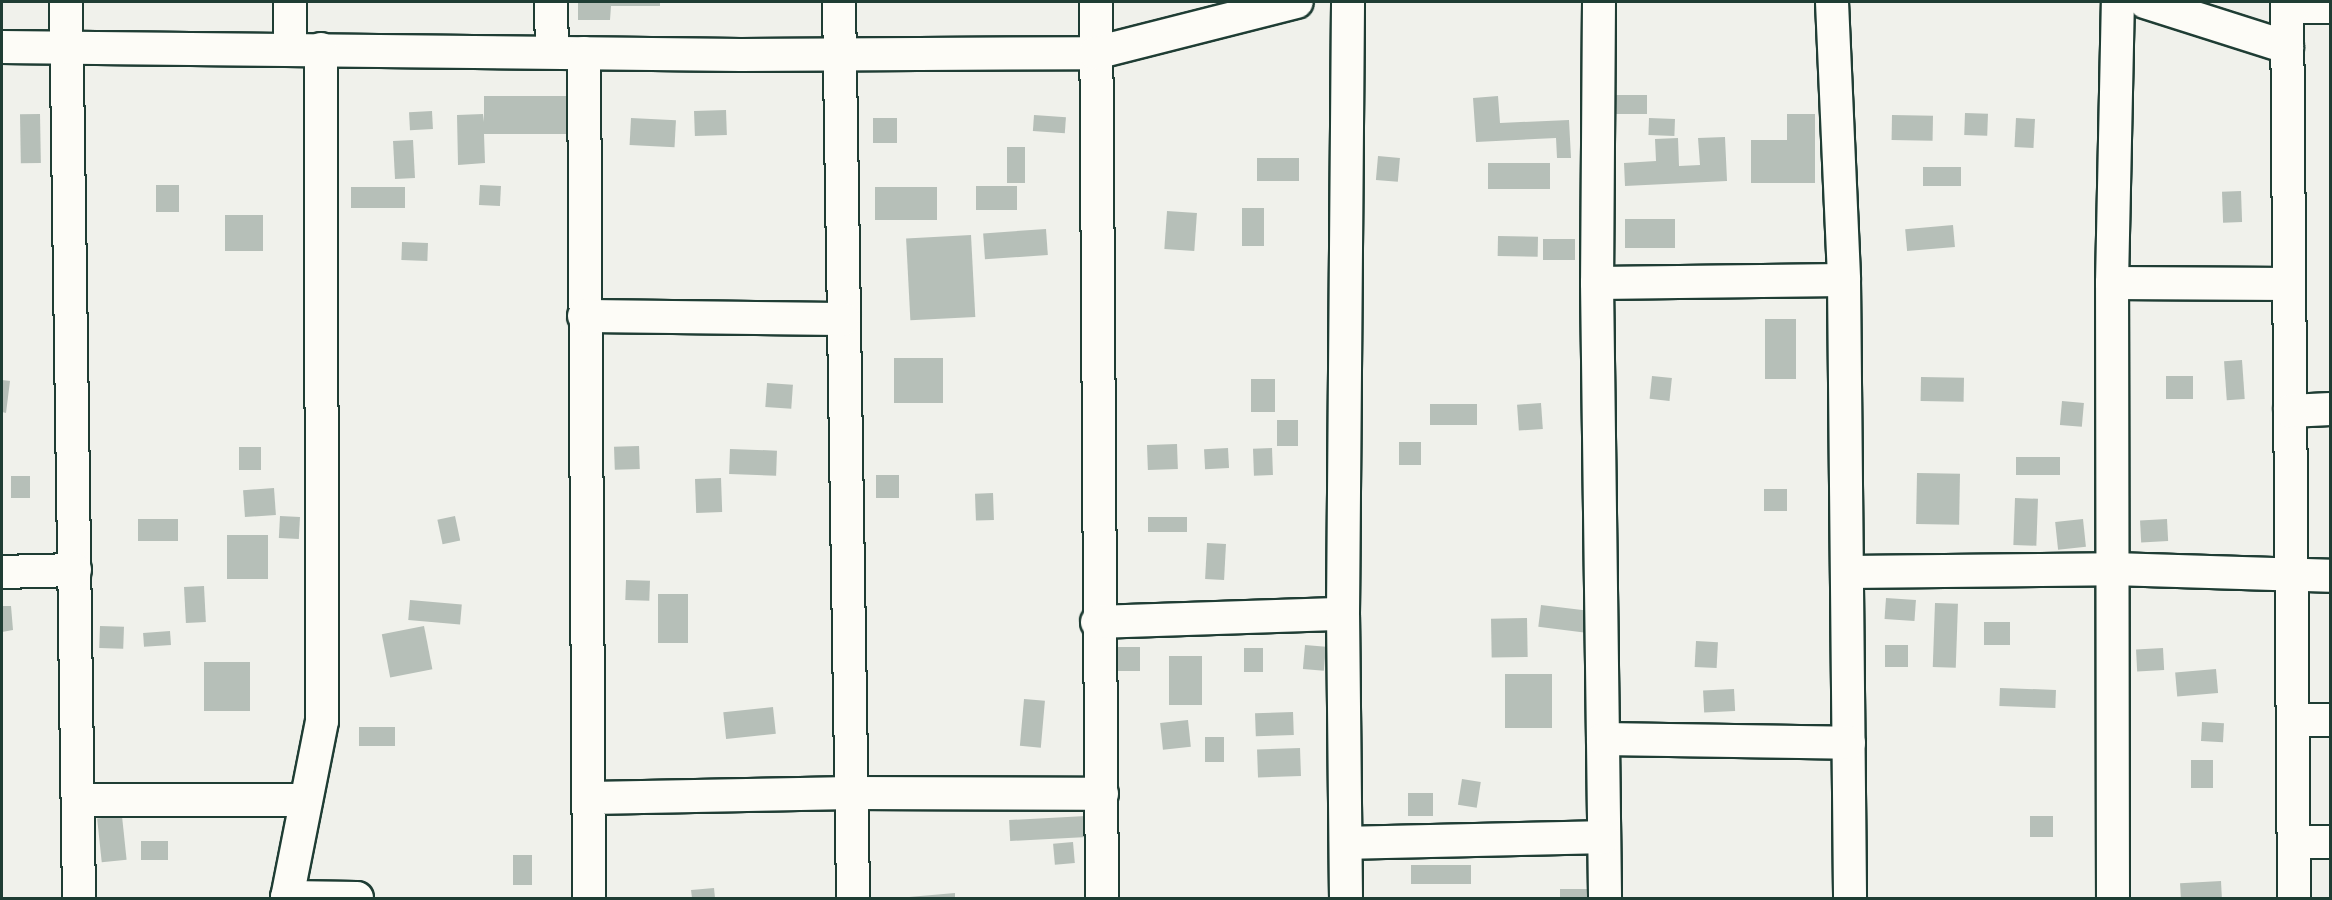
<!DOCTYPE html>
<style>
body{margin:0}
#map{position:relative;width:2332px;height:900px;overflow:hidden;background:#f0f1eb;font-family:"Playpen Sans",sans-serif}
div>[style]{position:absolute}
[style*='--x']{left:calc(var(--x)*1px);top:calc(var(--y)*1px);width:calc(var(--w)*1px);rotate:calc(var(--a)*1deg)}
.building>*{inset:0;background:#b6bfb8;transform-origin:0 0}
.roads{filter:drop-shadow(2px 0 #1f3d34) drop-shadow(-2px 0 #1f3d34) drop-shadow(0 2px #1f3d34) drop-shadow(0 -2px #1f3d34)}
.street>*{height:32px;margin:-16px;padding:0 16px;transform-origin:16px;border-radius:16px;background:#fdfcf7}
span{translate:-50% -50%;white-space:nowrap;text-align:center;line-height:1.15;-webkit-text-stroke:5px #fdfcf7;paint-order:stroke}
.frame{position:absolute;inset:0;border:3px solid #1f3d34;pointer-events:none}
</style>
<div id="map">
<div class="building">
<div style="clip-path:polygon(578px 2px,660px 2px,660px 6px,611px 6px,610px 20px,578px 20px)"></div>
<div style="left:1647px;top:95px;width:19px;height:32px;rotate:90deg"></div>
<div style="clip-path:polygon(484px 96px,571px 96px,571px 134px,484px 134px,485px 163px,458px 165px,457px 115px,483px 114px,484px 122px)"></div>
<div style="clip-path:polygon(1498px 96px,1500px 123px,1569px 120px,1571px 158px,1557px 158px,1556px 138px,1476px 142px,1473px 98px)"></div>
<div style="left:726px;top:110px;width:25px;height:32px;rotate:88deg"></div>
<div style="left:432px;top:111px;width:18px;height:23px;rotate:87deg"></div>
<div style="left:1965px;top:113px;width:23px;height:22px;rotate:2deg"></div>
<div style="left:40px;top:114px;width:49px;height:20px;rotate:89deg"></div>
<div style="clip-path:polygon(1787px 114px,1815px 114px,1815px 183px,1751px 183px,1751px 140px,1787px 140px)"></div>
<div style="left:1034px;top:115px;width:32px;height:16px;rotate:4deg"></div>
<div style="left:1892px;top:115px;width:41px;height:25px;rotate:1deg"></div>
<div style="left:631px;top:118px;width:45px;height:27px;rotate:3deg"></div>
<div style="left:873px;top:118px;width:24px;height:25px"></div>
<div style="left:1649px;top:118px;width:26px;height:17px;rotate:2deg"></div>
<div style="left:2016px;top:118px;width:19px;height:29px;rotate:3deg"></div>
<div style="clip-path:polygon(1725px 137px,1727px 181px,1625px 186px,1624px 163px,1656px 161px,1655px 139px,1678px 138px,1679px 166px,1700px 165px,1698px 138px)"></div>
<div style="left:413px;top:140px;width:38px;height:20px;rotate:87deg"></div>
<div style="left:1007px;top:147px;width:18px;height:36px"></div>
<div style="left:1378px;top:156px;width:22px;height:24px;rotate:5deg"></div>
<div style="left:1257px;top:158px;width:42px;height:23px"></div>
<div style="left:1488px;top:163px;width:62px;height:26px"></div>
<div style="left:1923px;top:167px;width:38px;height:19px"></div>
<div style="left:156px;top:185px;width:23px;height:27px"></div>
<div style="left:480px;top:185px;width:21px;height:20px;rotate:3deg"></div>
<div style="left:1017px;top:186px;width:24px;height:41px;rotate:90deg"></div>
<div style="left:351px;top:187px;width:54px;height:21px"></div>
<div style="left:875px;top:187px;width:62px;height:33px"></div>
<div style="left:2241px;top:191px;width:31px;height:19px;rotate:88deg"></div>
<div style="left:1242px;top:208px;width:22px;height:38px"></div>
<div style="left:1167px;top:211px;width:30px;height:38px;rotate:4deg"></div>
<div style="left:225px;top:215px;width:38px;height:36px"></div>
<div style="left:1625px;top:219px;width:50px;height:29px"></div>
<div style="left:1953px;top:225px;width:22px;height:48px;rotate:85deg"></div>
<div style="left:1046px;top:229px;width:26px;height:63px;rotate:86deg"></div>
<div style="left:971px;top:235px;width:82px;height:65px;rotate:87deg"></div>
<div style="left:1498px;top:236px;width:40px;height:20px;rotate:1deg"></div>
<div style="left:1543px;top:239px;width:32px;height:21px"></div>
<div style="left:402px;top:242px;width:26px;height:18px;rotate:2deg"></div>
<div style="left:1765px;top:319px;width:31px;height:60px"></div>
<div style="left:894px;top:358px;width:49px;height:45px"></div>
<div style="left:2242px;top:360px;width:39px;height:18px;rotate:86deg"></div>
<div style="left:1652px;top:376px;width:20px;height:23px;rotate:6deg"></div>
<div style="left:2166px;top:376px;width:27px;height:23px"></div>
<div style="left:1921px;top:377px;width:43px;height:24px;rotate:1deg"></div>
<div style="left:1251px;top:379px;width:24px;height:33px"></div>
<div style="clip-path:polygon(2px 380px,10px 381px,6px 413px,2px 412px)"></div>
<div style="left:767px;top:383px;width:26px;height:24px;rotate:4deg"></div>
<div style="left:2062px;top:401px;width:22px;height:24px;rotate:5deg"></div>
<div style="left:1541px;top:403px;width:26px;height:24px;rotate:86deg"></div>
<div style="left:1430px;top:404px;width:47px;height:21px"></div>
<div style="left:1277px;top:420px;width:21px;height:26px"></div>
<div style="left:1399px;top:442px;width:22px;height:23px"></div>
<div style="left:1177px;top:444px;width:25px;height:30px;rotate:88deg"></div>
<div style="left:639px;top:446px;width:23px;height:25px;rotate:88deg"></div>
<div style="left:239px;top:447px;width:22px;height:23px"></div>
<div style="left:1228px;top:448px;width:20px;height:24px;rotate:87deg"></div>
<div style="left:1272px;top:448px;width:27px;height:19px;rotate:88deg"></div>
<div style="left:730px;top:449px;width:47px;height:25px;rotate:2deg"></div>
<div style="left:2060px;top:457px;width:18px;height:44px;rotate:90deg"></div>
<div style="left:1917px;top:473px;width:43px;height:51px;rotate:1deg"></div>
<div style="left:899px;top:475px;width:23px;height:23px;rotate:90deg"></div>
<div style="left:11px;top:476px;width:19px;height:22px"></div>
<div style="left:721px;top:478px;width:34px;height:26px;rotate:88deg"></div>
<div style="left:274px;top:488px;width:27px;height:31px;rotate:86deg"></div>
<div style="left:1764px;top:489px;width:23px;height:22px"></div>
<div style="left:993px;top:493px;width:27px;height:18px;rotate:88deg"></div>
<div style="left:2015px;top:498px;width:23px;height:47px;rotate:2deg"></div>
<div style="left:280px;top:516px;width:20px;height:22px;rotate:3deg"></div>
<div style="left:455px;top:516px;width:25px;height:18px;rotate:78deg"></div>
<div style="left:1187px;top:517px;width:15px;height:39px;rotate:90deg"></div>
<div style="left:178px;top:519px;width:22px;height:40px;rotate:90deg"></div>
<div style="left:2083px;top:519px;width:28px;height:28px;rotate:84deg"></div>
<div style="left:2167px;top:519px;width:22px;height:27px;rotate:87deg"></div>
<div style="left:227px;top:535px;width:41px;height:44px"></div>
<div style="left:1207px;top:543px;width:19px;height:36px;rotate:3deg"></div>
<div style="left:626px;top:580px;width:24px;height:20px;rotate:2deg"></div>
<div style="left:204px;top:586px;width:36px;height:20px;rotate:87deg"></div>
<div style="left:658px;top:594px;width:30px;height:49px"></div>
<div style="left:1886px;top:598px;width:30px;height:21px;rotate:4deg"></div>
<div style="left:410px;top:600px;width:52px;height:20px;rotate:5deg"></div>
<div style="left:1935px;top:603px;width:23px;height:64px;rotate:2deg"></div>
<div style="left:1541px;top:605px;width:56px;height:22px;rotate:7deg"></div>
<div style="clip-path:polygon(2px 606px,11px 606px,13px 630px,2px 632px)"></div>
<div style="left:1527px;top:618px;width:39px;height:36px;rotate:89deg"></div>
<div style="left:1984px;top:622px;width:26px;height:23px"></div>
<div style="left:100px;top:626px;width:24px;height:22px;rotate:2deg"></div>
<div style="left:424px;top:626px;width:44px;height:43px;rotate:79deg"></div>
<div style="left:170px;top:631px;width:14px;height:27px;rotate:86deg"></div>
<div style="left:1696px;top:641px;width:22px;height:26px;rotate:3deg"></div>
<div style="left:1305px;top:645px;width:21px;height:24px;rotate:5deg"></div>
<div style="left:1885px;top:645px;width:23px;height:22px"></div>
<div style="left:1140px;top:647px;width:24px;height:31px;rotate:90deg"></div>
<div style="left:1244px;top:648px;width:19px;height:24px"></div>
<div style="left:2163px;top:648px;width:22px;height:27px;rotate:87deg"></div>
<div style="left:1169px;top:656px;width:33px;height:49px"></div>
<div style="left:250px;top:662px;width:49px;height:46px;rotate:90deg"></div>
<div style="left:2216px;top:669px;width:24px;height:41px;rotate:85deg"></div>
<div style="left:1505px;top:674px;width:47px;height:54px"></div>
<div style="left:2000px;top:688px;width:56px;height:18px;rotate:2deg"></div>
<div style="left:1734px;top:689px;width:22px;height:31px;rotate:87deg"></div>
<div style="left:1024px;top:699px;width:21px;height:47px;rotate:5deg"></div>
<div style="left:773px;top:707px;width:27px;height:50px;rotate:84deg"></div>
<div style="left:1293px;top:712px;width:23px;height:38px;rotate:88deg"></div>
<div style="left:1188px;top:720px;width:27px;height:28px;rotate:84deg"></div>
<div style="left:2202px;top:722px;width:22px;height:19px;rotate:3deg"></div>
<div style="left:359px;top:727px;width:36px;height:19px"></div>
<div style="left:1205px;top:737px;width:19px;height:25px"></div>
<div style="left:1300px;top:748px;width:28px;height:43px;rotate:88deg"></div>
<div style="left:2191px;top:760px;width:22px;height:28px"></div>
<div style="left:1462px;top:779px;width:19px;height:26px;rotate:9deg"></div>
<div style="left:1408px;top:793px;width:25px;height:23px"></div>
<div style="left:122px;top:816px;width:44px;height:25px;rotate:84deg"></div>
<div style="left:1086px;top:816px;width:21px;height:77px;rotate:87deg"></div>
<div style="left:2030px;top:816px;width:23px;height:21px"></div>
<div style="left:141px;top:841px;width:27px;height:19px"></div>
<div style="left:1073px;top:842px;width:21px;height:20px;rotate:85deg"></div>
<div style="left:513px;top:855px;width:19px;height:30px"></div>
<div style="left:1411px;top:865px;width:60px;height:19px"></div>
<div style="left:2221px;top:881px;width:17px;height:41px;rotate:87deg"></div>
<div style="clip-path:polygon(714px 888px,715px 898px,692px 898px,691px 890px)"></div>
<div style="left:1560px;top:889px;width:38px;height:9px"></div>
<div style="clip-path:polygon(955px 893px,955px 898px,909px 898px,909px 897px)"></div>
</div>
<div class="roads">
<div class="street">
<div style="--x:66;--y:2;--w:896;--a:89.17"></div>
<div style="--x:290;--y:2;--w:46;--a:90"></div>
<div style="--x:551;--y:2;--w:50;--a:88.9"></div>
<div style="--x:839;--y:2;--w:896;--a:89.1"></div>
<div style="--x:1096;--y:2;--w:896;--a:89.62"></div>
<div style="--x:1599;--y:2;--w:281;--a:90.4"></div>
<div style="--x:1597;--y:283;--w:615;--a:89.25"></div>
<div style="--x:1832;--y:2;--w:278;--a:87.5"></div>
<div style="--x:1844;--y:280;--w:618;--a:89.44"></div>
<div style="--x:2145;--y:2;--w:149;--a:17.6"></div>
<div style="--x:2287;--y:2;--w:896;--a:89.55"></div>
<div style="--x:2287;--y:7;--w:43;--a:0"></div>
<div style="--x:2;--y:47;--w:739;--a:0.62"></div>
<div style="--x:741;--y:55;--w:354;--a:-0.3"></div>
<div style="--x:1095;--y:53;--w:208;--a:-14.2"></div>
<div style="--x:584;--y:53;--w:845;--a:89.66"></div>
<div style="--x:1597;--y:283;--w:247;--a:-0.7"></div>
<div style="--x:2112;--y:283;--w:177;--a:0.3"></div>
<div style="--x:584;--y:316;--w:260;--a:0.7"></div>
<div style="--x:2290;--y:411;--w:40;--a:-2.9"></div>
<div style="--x:2;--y:572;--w:73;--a:-1.6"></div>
<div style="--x:1848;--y:572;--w:265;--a:-0.6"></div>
<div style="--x:2113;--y:569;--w:217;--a:1.8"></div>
<div style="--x:1097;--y:622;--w:246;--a:-1.9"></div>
<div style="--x:2293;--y:720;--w:37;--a:0"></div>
<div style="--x:1603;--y:739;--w:246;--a:0.9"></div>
<div style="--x:590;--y:798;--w:262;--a:-1.1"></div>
<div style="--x:852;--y:793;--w:250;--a:0.2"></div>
<div style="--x:78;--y:800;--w:228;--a:0"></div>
<div style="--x:2294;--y:842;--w:36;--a:0"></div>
<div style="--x:1346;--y:843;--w:258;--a:-1.3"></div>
<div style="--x:287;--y:897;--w:70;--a:0.8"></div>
<div style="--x:287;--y:898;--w:180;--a:-78.8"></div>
<div style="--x:322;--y:721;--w:672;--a:-90.09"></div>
<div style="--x:1346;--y:898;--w:284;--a:-90.6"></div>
<div style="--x:1343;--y:614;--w:612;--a:-89.53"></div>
<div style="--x:2113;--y:898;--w:615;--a:-90.09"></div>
<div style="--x:2112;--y:283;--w:281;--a:-88.8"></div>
</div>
</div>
<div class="frame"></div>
</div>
